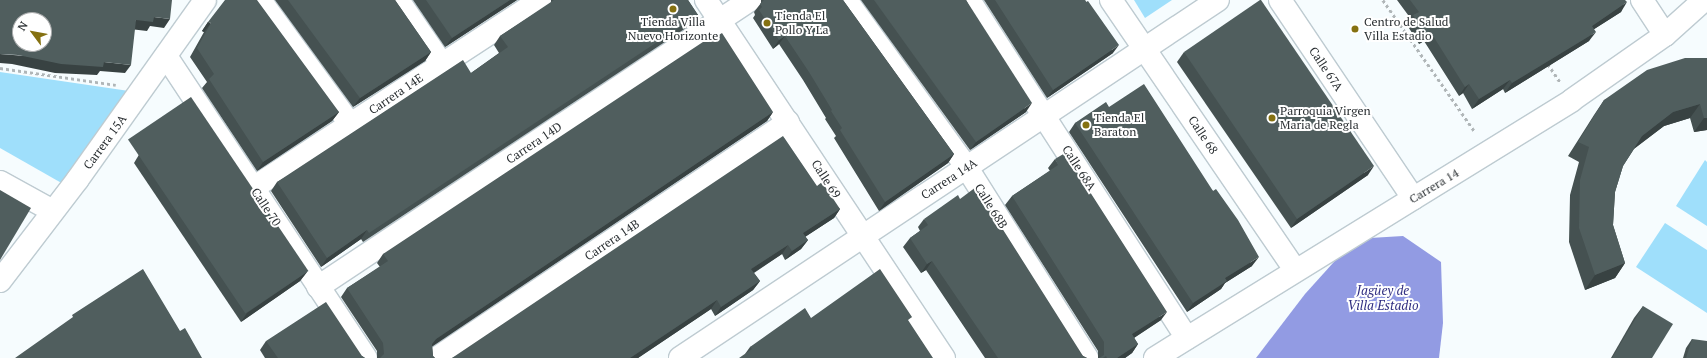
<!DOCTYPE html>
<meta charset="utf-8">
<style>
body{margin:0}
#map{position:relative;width:1707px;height:358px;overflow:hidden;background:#f6fcfe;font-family:"PT Serif",serif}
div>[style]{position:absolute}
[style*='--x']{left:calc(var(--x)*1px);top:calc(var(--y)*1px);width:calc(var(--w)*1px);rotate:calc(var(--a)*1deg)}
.green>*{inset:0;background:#9fdffb}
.water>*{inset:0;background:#929be3}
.path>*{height:2.5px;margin-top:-1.25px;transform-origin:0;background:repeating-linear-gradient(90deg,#b0b6b8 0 3px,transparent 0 6px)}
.roads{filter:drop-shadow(1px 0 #becbd1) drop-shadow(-1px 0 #becbd1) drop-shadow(0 1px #becbd1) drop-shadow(0 -1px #becbd1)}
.minor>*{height:22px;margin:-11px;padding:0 11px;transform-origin:11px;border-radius:11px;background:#fff}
.wall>*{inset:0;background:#455151}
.shaded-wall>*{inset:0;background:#384242;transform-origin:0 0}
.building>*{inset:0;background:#505e5e;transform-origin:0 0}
.dots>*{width:11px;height:11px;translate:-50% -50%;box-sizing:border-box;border:2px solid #fff;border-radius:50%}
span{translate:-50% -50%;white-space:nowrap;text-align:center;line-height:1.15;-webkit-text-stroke:4px #fff;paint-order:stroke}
.poi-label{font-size:12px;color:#2a2f32}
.left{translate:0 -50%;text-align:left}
.street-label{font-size:12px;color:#2a2f32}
.water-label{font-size:13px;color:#312f82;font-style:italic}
.north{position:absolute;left:12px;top:12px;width:40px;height:40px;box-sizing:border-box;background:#fff;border:1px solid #aaacad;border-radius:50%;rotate:302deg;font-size:11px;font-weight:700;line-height:16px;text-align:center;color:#2a2f32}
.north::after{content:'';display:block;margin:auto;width:14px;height:18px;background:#857111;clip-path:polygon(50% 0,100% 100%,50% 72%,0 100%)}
</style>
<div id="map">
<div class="green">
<div style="clip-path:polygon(1134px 0,1172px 0,1145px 18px)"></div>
<div style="clip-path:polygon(0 72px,129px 91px,65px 185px,0 148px)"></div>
<div style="clip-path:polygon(1705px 160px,1707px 162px,1707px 226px,1676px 206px)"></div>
<div style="clip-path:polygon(1665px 223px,1707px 250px,1707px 313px,1636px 267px)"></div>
</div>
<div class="water">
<div style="clip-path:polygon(1403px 236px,1441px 262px,1443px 323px,1439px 358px,1256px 358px,1305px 294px,1342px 253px,1370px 238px)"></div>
</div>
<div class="path">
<div style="--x:1383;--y:0;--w:161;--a:55.1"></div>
<div style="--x:1548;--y:64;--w:22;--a:56"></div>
<div style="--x:0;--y:68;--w:117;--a:8.3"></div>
</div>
<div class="roads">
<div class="minor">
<div style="--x:260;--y:0;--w:153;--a:54"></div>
<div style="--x:398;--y:0;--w:78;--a:55.5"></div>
<div style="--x:706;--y:0;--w:430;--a:56.4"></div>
<div style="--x:846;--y:0;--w:207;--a:54.2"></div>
<div style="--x:967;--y:168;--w:225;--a:57.7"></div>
<div style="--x:969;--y:0;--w:402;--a:57.2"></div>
<div style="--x:1111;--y:0;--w:327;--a:55.7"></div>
<div style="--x:1280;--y:0;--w:239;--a:56.1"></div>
<div style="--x:1642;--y:0;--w:42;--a:56.7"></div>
<div style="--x:166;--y:56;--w:362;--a:56.5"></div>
<div style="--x:0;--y:182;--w:60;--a:28.7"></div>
<div style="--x:253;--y:188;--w:343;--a:-33.2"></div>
<div style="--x:0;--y:281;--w:128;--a:-52.6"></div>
<div style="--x:78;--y:179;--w:219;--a:-54.6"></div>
<div style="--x:318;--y:287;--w:519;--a:-33.6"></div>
<div style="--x:437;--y:358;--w:423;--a:-33.9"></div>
<div style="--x:680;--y:358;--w:646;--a:-33.64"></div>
<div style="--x:1155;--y:358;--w:490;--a:-31.7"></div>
<div style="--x:1572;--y:100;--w:113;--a:-35"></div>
<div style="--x:1665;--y:35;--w:52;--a:-41.9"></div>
</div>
</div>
<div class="wall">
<div style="clip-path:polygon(275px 0,395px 0,431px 52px,425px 61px,353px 107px)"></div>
<div style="clip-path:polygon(413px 0,517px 0,445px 47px)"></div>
<div style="clip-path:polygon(551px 0,688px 0,698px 15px,692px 24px,363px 242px,361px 239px,321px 267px,271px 191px,277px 182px,471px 73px,499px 53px,494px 45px,500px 36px,551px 3px)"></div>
<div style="clip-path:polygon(761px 0,843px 0,954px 154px,948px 163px,879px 211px,834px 138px,836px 136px,825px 119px,826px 118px,803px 80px,779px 44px,773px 49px,753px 18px,755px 15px,754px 12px,761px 3px)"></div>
<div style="clip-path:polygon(861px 0,966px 0,1026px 112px,970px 150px)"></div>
<div style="clip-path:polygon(984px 0,1085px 0,1113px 53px,1047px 98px)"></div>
<div style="clip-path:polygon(1397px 0,1625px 0,1621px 12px,1594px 29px,1589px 41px,1505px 93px,1503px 89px,1472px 109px,1463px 93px,1459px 96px,1424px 41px,1419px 44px,1407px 25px,1411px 19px)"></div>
<div style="clip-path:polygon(208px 22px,339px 112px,332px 121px,257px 171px,202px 88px,207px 82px,190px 57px,204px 32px,202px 31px)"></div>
<div style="clip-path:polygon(1184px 52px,1368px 175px,1291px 228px,1177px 62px)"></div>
<div style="clip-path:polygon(1707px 58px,1707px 130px,1694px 132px,1690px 118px,1664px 126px,1634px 149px,1623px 166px,1615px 192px,1613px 225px,1625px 263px,1615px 278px,1585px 290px,1569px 242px,1570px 195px,1579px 162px,1568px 156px,1594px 115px,1604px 100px)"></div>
<div style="clip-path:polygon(1109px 107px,1213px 191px,1252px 266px,1225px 283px,1221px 289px,1187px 312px,1069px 132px,1075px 123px)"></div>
<div style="clip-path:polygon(773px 112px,767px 121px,432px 346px,433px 356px,435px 358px,377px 358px,377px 351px,341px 297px,347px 288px,380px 267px,377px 263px,383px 254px)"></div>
<div style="clip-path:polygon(140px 153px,307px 272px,300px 281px,241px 322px,134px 163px)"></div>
<div style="clip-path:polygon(1055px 159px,1161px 320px,1134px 338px,1138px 344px,1132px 353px,1125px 358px,1098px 358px,1098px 351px,1005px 205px,1012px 196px,1050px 171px,1048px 168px)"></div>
<div style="clip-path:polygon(817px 186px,840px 209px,834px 218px,805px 237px,808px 240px,801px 249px,785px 260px,782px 254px,754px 273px,760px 281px,753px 290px,715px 316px,711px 309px,638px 358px,452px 358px)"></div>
<div style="clip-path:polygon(924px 219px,1083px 356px,1087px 358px,985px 358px,926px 270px,921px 273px,903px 247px,910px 238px,920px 231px,918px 227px)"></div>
<div style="clip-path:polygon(1643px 306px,1652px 358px,1611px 358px,1634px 318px)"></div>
<div style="clip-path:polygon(912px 317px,745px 354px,750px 347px,811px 318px)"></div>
<div style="clip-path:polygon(1692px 339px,1707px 358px,1683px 358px,1686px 348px)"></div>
<div style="clip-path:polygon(266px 341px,362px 356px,365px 358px,265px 358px,260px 350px)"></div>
</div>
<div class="shaded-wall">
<div style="clip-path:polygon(510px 0,517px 0,445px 47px,452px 38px)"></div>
<div style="clip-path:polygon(1627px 2px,1621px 12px,1585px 35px,1592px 26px)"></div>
<div style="left:698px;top:15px;width:11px;height:395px;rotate:124deg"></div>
<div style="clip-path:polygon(154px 17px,170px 19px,164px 28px,150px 26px,147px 31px,130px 29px,136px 20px)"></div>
<div style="clip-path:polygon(208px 22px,211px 23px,204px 32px,202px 31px)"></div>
<div style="clip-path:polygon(1430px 31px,1424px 41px,1419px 44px,1425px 34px)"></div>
<div style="clip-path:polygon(1596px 32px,1589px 41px,1505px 93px,1512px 83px)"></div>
<div style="clip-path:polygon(785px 36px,779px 44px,773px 49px,779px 40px)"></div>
<div style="clip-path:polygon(1119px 45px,1113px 53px,1047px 98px,1053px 90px)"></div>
<div style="clip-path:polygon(431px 52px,425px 61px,353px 107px,360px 98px)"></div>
<div style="clip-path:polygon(0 54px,104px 62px,131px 65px,125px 73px,100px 71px,97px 75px,55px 73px,12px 64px,0 63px)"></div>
<div style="clip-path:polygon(1510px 80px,1503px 89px,1472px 109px,1479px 99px)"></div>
<div style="clip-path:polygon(1469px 84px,1463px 93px,1459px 96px,1465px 87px)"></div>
<div style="clip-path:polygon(1032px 103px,1026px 112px,970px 150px,976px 142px)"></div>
<div style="clip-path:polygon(1700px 104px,1690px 118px,1664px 126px,1632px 150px,1642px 136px,1673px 112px)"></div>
<div style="clip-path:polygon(339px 112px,332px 121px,257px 171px,263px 162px)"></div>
<div style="clip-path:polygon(773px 112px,767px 121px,430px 348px,432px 344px,436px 339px)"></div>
<div style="clip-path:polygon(1704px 118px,1707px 118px,1707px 130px,1694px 132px)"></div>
<div style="clip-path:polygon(954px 154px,948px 163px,879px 211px,885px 202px)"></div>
<div style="clip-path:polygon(1374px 166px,1368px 175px,1291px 228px,1297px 219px)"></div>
<div style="clip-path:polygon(840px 209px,834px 218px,797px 242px,803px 233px)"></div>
<div style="clip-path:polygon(367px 230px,361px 239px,321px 267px,327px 258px)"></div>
<div style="clip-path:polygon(808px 240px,801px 249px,785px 260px,792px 251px)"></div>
<div style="clip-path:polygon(788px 245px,782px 254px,745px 278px,751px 269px)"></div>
<div style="clip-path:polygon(1259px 257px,1252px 266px,1225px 283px,1221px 289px,1187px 312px,1193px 303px,1225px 278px)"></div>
<div style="clip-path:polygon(932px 261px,926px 270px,921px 273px,927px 264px)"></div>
<div style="clip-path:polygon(1625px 263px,1615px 278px,1585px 290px,1595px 275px)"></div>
<div style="clip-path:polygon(307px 272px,300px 281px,241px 322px,247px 313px)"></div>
<div style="clip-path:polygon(760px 281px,753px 290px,715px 316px,721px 307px)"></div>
<div style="clip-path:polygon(717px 300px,711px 309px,638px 358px,630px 358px)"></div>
<div style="clip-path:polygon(1167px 312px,1161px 320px,1126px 343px,1132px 334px)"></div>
<div style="clip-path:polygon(1138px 344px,1132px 353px,1125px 358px,1117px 358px)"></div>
</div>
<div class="building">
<div style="clip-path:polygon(evenodd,0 0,172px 0,170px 19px,154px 17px,153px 22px,136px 20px,131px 65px,104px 62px,103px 67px,61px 64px,18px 55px,0 54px,0 0,20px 20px,44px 20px,44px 44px,20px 44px,20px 20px)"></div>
<div style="clip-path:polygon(225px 0,257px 0,339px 112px,263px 162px,209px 79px,214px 74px,197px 48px,211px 23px,208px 22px)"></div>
<div style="clip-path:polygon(288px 0,395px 0,431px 52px,360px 98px)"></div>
<div style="clip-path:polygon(426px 0,510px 0,452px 38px)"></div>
<div style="clip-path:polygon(554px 0,688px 0,698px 15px,369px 233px,367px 230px,327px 258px,277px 182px,463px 60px,471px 73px,508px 47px,500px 36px)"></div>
<div style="clip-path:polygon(764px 0,843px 0,954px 154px,885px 202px,840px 130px,842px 128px,831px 111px,832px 110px,809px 72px,785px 36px,779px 40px,759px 10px,762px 7px,760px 4px)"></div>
<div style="clip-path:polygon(874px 0,966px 0,1032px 103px,976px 142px)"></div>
<div style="clip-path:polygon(995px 0,1085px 0,1086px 2px,1088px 1px,1119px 45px,1053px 90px)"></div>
<div style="clip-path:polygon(1260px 0,1261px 0,1374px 166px,1297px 219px,1184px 52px)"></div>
<div style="clip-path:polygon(1410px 0,1625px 0,1627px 2px,1592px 26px,1596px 32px,1512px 83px,1510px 80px,1479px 99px,1469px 84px,1465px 87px,1430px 31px,1425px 34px,1413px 15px,1419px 12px)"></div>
<div style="clip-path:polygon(722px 33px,773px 112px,436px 339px,432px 344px,433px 356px,435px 358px,380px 358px,384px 354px,383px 343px,347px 288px,388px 261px,383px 254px,712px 36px,714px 38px)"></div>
<div style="clip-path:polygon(1685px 58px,1707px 58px,1707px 118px,1704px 118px,1700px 104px,1673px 112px,1642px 136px,1623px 166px,1615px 192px,1613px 225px,1625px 263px,1595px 275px,1579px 228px,1580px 180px,1589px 147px,1578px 142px,1604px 100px,1647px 70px)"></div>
<div style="clip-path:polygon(1144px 84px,1213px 191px,1216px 189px,1238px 220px,1259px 257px,1225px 278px,1227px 281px,1193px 303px,1075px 123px,1106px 102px,1109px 107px)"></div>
<div style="left:191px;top:97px;width:210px;height:76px;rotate:56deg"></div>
<div style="clip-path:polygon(783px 136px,817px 186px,822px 182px,840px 209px,803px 233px,808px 240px,792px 251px,788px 245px,751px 269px,760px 281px,721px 307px,717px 300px,630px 358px,452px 358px)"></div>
<div style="clip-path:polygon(1065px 153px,1167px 312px,1132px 334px,1138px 344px,1117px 358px,1107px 358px,1106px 356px,1103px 358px,1099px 358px,1104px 355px,1104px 342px,1012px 196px,1058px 165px,1055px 159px)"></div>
<div style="clip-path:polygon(976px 187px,1083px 356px,1087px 358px,998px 358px,932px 261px,927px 264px,910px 238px,928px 225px,924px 219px,958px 195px,960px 199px)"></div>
<div style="clip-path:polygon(0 190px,31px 208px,0 260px)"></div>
<div style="clip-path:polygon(143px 269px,180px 331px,185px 328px,202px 358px,15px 358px,73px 317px,72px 315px)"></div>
<div style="clip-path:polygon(880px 269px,912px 317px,908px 320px,933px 358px,739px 358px,752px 349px,750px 347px,805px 308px,811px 318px)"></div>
<div style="clip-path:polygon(326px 302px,362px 356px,365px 358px,278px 358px,266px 341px)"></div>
<div style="clip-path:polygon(1643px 306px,1673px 324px,1652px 358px,1612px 358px)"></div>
<div style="clip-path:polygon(1692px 339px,1707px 341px,1707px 358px,1686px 358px)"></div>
</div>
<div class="dots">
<div style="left:673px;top:9px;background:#857111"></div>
<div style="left:767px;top:23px;background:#857111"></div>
<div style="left:1355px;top:29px;background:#857111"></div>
<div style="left:1272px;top:118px;background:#857111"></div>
<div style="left:1086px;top:125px;background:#857111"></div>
</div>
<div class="poi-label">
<span class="left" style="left:775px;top:23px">Tienda El<br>Pollo Y La</span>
<span style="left:673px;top:29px">Tienda Villa<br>Nuevo Horizonte</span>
<span class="left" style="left:1364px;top:29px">Centro de Salud<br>Villa Estadio</span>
<span class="left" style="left:1280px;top:118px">Parroquia Virgen<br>Maria de Regla</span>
<span class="left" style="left:1094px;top:125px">Tienda El<br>Baraton</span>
</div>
<div class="street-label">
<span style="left:1326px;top:69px;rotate:56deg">Calle 67A</span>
<span style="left:396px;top:94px;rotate:-34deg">Carrera 14E</span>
<span style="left:1203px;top:135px;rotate:56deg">Calle 68</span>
<span style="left:105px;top:142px;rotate:-54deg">Carrera 15A</span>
<span style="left:534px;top:143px;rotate:-34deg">Carrera 14D</span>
<span style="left:1079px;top:168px;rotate:57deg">Calle 68A</span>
<span style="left:826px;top:179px;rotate:57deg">Calle 69</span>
<span style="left:949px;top:179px;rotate:-33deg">Carrera 14A</span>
<span style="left:1434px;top:186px;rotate:-31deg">Carrera 14</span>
<span style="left:991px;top:206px;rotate:58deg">Calle 68B</span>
<span style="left:266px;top:207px;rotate:56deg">Calle 70</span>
<span style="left:612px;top:240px;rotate:-34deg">Carrera 14B</span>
</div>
<div class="water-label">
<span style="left:1383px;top:298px">Jagüey de<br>Villa Estadio</span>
</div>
<div class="north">N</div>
</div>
